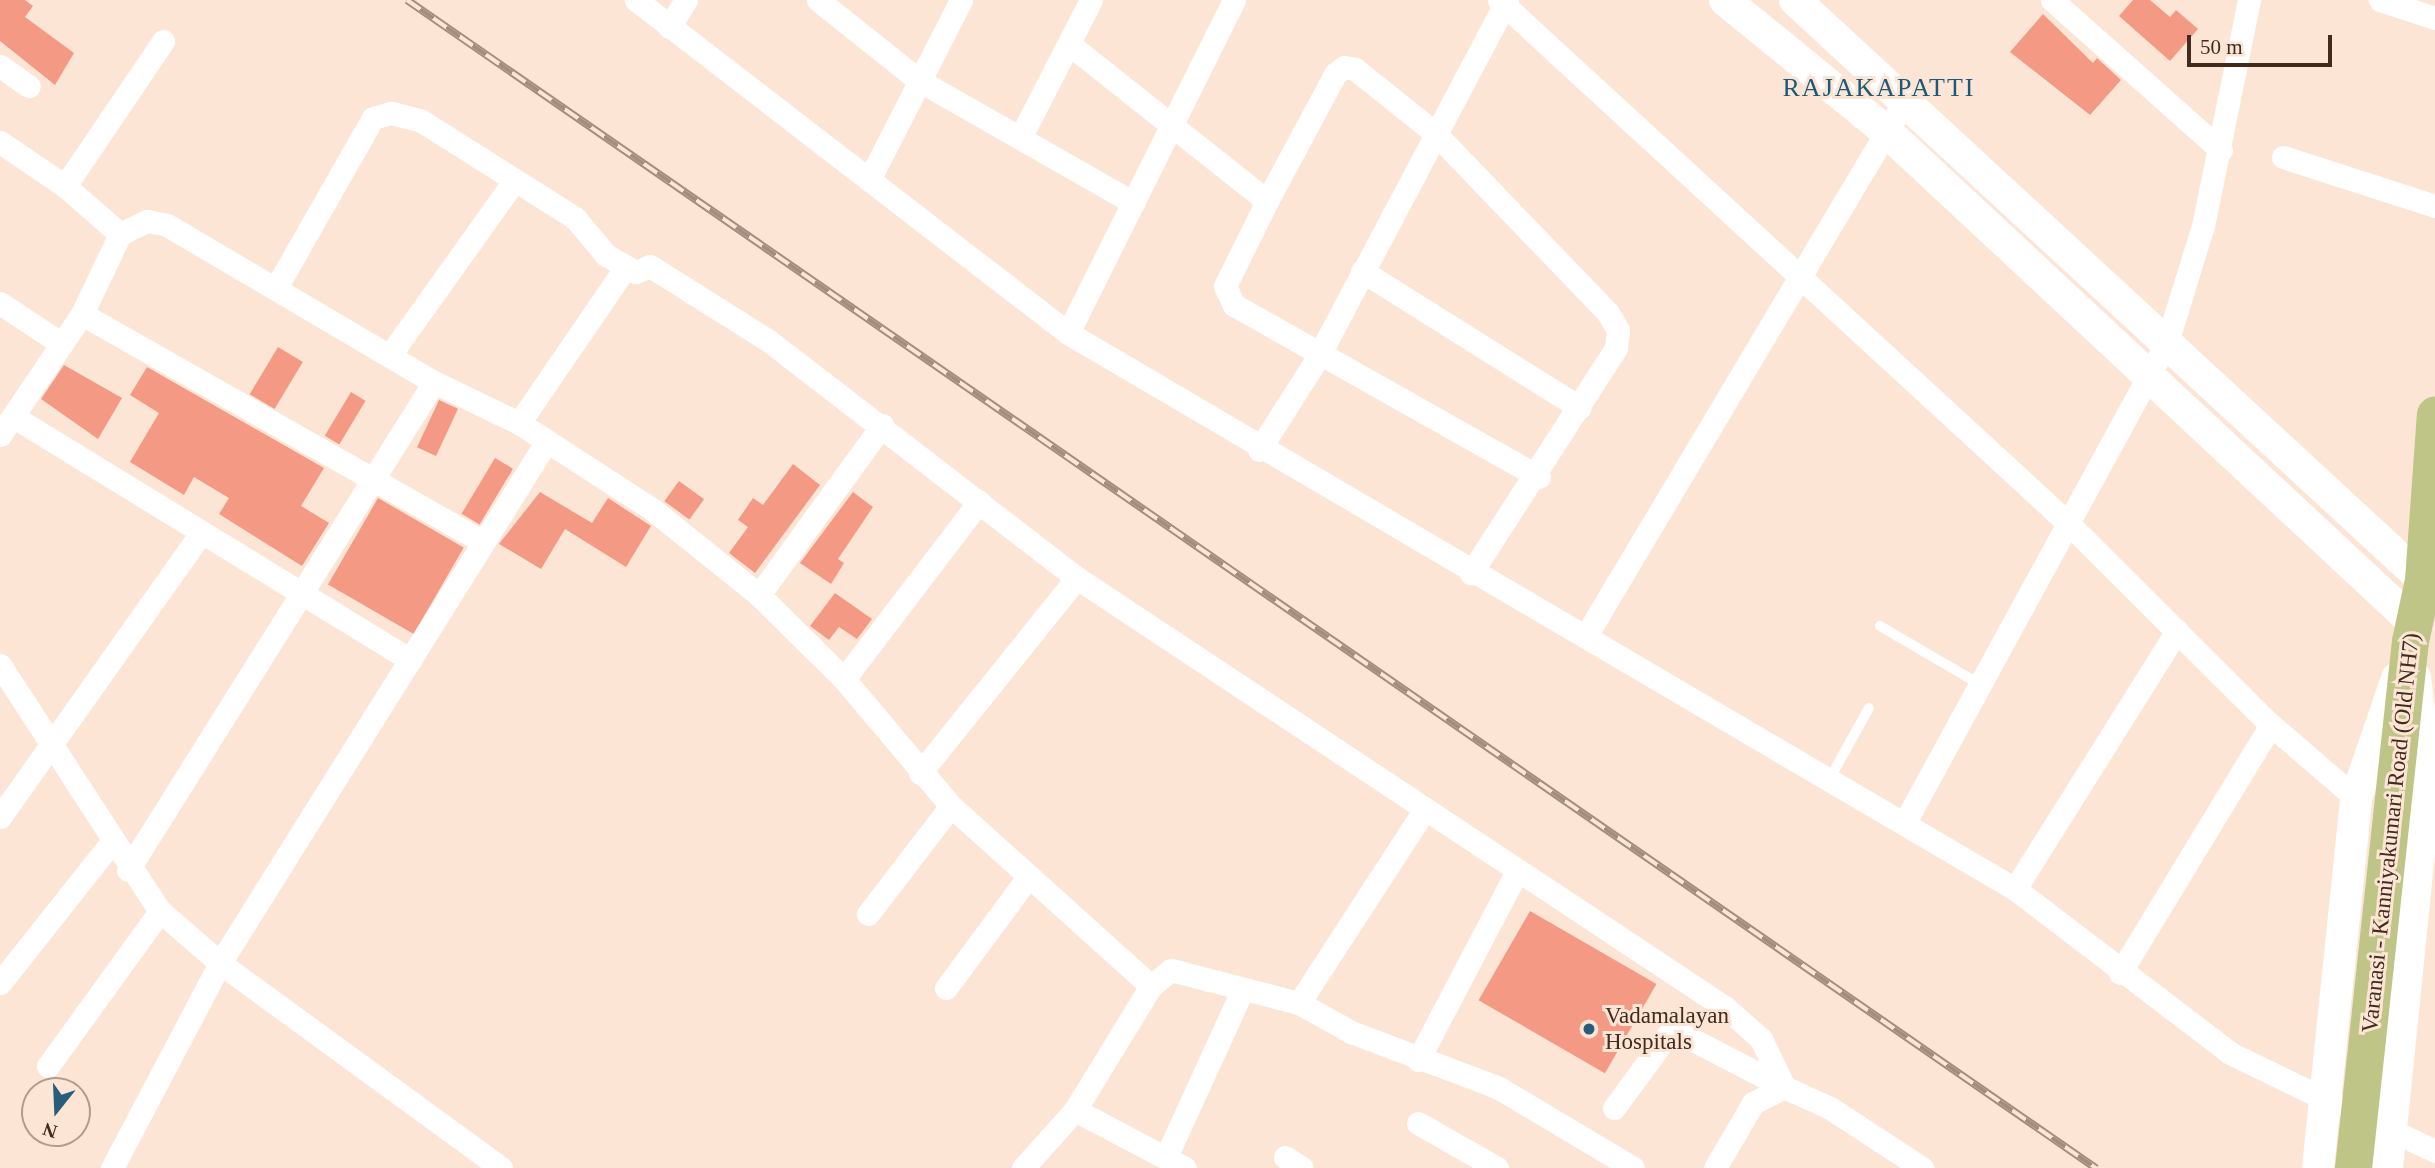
<!DOCTYPE html>
<style>
body{margin:0}
#map{position:relative;width:2435px;height:1168px;overflow:hidden;background:#fde5d6;font-family:"Times New Roman",serif}
div>[style]{position:absolute}
[style*='--x']{left:calc(var(--x)*1px);top:calc(var(--y)*1px);width:calc(var(--w)*1px);rotate:calc(var(--a)*1deg)}
.building>*{inset:0;background:#f49a84;transform-origin:0 0}
.lane>*{height:10px;margin:-5px;padding:0 5px;transform-origin:5px;border-radius:5px;background:#fff}
.street>*{height:23px;margin:-11.5px;padding:0 11.5px;transform-origin:11.5px;border-radius:11.5px;background:#fff}
.secondary>*{height:32px;margin:-16px;padding:0 16px;transform-origin:16px;border-radius:16px;background:#fff}
.primary>*{height:37px;margin:-18.5px;padding:0 18.5px;transform-origin:18.5px;border-radius:18.5px;background:#bfc587}
.rail>*{height:8px;margin-top:-4px;transform-origin:0;background:repeating-linear-gradient(90deg,#fde5d6 0 16px,#a48d7e 0 32px);box-sizing:border-box;border-block:2px solid #a48d7e}
.dots>*{width:19px;height:19px;translate:-50% -50%;box-sizing:border-box;border:4px solid #fde5d6;border-radius:50%}
span{translate:-50% -50%;white-space:nowrap;text-align:center;line-height:1.15;-webkit-text-stroke:6px #fde5d6;paint-order:stroke}
.street-label{font-size:23px;color:#412b1c}
.poi-label{font-size:23px;color:#412b1c}
.left{translate:0 -50%;text-align:left}
.quarter-label{font-size:26px;color:#1a5978;letter-spacing:2px}
.north{position:absolute;left:21px;top:1077px;width:70px;height:70px;box-sizing:border-box;background:#fde5d6;border:2px solid #b29b8c;border-radius:50%;rotate:198deg;font-size:19px;font-weight:700;line-height:28px;text-align:center;color:#412b1c}
.north::after{content:'';display:block;margin:auto;width:24px;height:32px;background:#285d79;clip-path:polygon(50% 0,100% 100%,50% 72%,0 100%)}
.scale{position:absolute;left:2187px;top:35px;width:145px;height:32px;box-sizing:border-box;border:4px solid #412b1c;border-top:0;padding-left:9px;font-size:21px;line-height:24px;white-space:nowrap;color:#412b1c;-webkit-text-stroke:5px #fde5d6;paint-order:stroke}
</style>
<div id="map">
<div class="building">
<div style="clip-path:polygon(0 0,25px 0,33px 6px,25px 17px,74px 53px,55px 85px,0 41px)"></div>
<div style="clip-path:polygon(2133px 0,2150px 0,2170px 17px,2176px 10px,2198px 29px,2170px 61px,2119px 16px)"></div>
<div style="clip-path:polygon(2043px 14px,2093px 63px,2097px 58px,2121px 80px,2090px 115px,2010px 52px)"></div>
<div style="left:278px;top:347px;width:29px;height:55px;rotate:31deg"></div>
<div style="clip-path:polygon(64px 365px,122px 398px,98px 439px,41px 399px)"></div>
<div style="clip-path:polygon(147px 367px,324px 468px,301px 506px,329px 523px,302px 566px,219px 514px,229px 498px,194px 477px,184px 495px,130px 462px,159px 413px,130px 395px)"></div>
<div style="left:351px;top:392px;width:17px;height:51px;rotate:31deg"></div>
<div style="left:439px;top:400px;width:21px;height:52px;rotate:25deg"></div>
<div style="left:495px;top:458px;width:21px;height:65px;rotate:31deg"></div>
<div style="clip-path:polygon(793px 464px,820px 485px,755px 573px,729px 553px,748px 527px,738px 520px,753px 498px,763px 505px)"></div>
<div style="left:679px;top:481px;width:31px;height:25px;rotate:36deg"></div>
<div style="clip-path:polygon(540px 492px,592px 523px,608px 498px,651px 526px,626px 567px,565px 529px,541px 569px,499px 544px)"></div>
<div style="clip-path:polygon(853px 492px,873px 507px,838px 559px,844px 563px,831px 584px,800px 563px)"></div>
<div style="left:378px;top:498px;width:99px;height:100px;rotate:30deg"></div>
<div style="clip-path:polygon(835px 593px,872px 619px,857px 639px,839px 627px,829px 640px,810px 626px)"></div>
<div style="left:1530px;top:911px;width:146px;height:103px;rotate:30deg"></div>
</div>
<div class="lane">
<div style="--x:1880;--y:626;--w:117;--a:30.3"></div>
<div style="--x:1830;--y:778;--w:80;--a:-60.9"></div>
</div>
<div class="street">
<div style="--x:636;--y:0;--w:545;--a:37.63"></div>
<div style="--x:1068;--y:333;--w:1098;--a:30.42"></div>
<div style="--x:2015;--y:889;--w:270;--a:37.3"></div>
<div style="--x:2230;--y:1053;--w:119;--a:25.9"></div>
<div style="--x:818;--y:0;--w:130;--a:38.5"></div>
<div style="--x:920;--y:81;--w:246;--a:29.7"></div>
<div style="--x:1499;--y:0;--w:777;--a:42.6"></div>
<div style="--x:2071;--y:526;--w:282;--a:44.9"></div>
<div style="--x:2271;--y:725;--w:112;--a:40.7"></div>
<div style="--x:2052;--y:0;--w:226;--a:41.6"></div>
<div style="--x:2380;--y:0;--w:58;--a:18.1"></div>
<div style="--x:669;--y:27;--w:32;--a:-58"></div>
<div style="--x:1069;--y:44;--w:253;--a:38.4"></div>
<div style="--x:1267;--y:201;--w:144;--a:-61.8"></div>
<div style="--x:1335;--y:74;--w:11;--a:-38"></div>
<div style="--x:1344;--y:67;--w:11;--a:10"></div>
<div style="--x:1355;--y:69;--w:101;--a:38.6"></div>
<div style="--x:1434;--y:132;--w:251;--a:46.1"></div>
<div style="--x:1608;--y:313;--w:20;--a:60"></div>
<div style="--x:1618;--y:330;--w:18;--a:96"></div>
<div style="--x:1616;--y:348;--w:268;--a:122.8"></div>
<div style="--x:0;--y:66;--w:35;--a:35"></div>
<div style="--x:1020;--y:138;--w:155;--a:-62.8"></div>
<div style="--x:0;--y:142;--w:78;--a:34.1"></div>
<div style="--x:65;--y:186;--w:73;--a:41.1"></div>
<div style="--x:2283;--y:157;--w:160;--a:17.9"></div>
<div style="--x:869;--y:180;--w:202;--a:-62.9"></div>
<div style="--x:65;--y:186;--w:175;--a:-55.9"></div>
<div style="--x:1267;--y:201;--w:95;--a:116.3"></div>
<div style="--x:1225;--y:286;--w:21;--a:65"></div>
<div style="--x:1234;--y:305;--w:350;--a:29.4"></div>
<div style="--x:1362;--y:271;--w:257;--a:32.1"></div>
<div style="--x:277;--y:286;--w:193;--a:-60.3"></div>
<div style="--x:373;--y:118;--w:19;--a:-16"></div>
<div style="--x:391;--y:113;--w:30;--a:14"></div>
<div style="--x:420;--y:120;--w:183;--a:32.3"></div>
<div style="--x:575;--y:218;--w:48;--a:50"></div>
<div style="--x:606;--y:255;--w:34;--a:30"></div>
<div style="--x:636;--y:272;--w:15;--a:-23"></div>
<div style="--x:650;--y:266;--w:141;--a:32.2"></div>
<div style="--x:769;--y:341;--w:389;--a:37.6"></div>
<div style="--x:1077;--y:578;--w:779;--a:33.53"></div>
<div style="--x:1726;--y:1008;--w:47;--a:41.5"></div>
<div style="--x:1761;--y:1039;--w:53;--a:64.4"></div>
<div style="--x:0;--y:303;--w:74;--a:33.5"></div>
<div style="--x:82;--y:314;--w:459;--a:29.6"></div>
<div style="--x:1068;--y:333;--w:372;--a:-63.5"></div>
<div style="--x:390;--y:355;--w:214;--a:-54.5"></div>
<div style="--x:14;--y:417;--w:465;--a:31.5"></div>
<div style="--x:519;--y:423;--w:189;--a:-55.6"></div>
<div style="--x:0;--y:435;--w:146;--a:-55.9"></div>
<div style="--x:82;--y:314;--w:89;--a:-64.6"></div>
<div style="--x:120;--y:234;--w:30;--a:-26"></div>
<div style="--x:147;--y:221;--w:20;--a:11"></div>
<div style="--x:167;--y:225;--w:310;--a:30.5"></div>
<div style="--x:434;--y:382;--w:94;--a:25.8"></div>
<div style="--x:519;--y:423;--w:158;--a:32.9"></div>
<div style="--x:652;--y:509;--w:137;--a:38.8"></div>
<div style="--x:759;--y:595;--w:120;--a:44.7"></div>
<div style="--x:844;--y:679;--w:166;--a:49.9"></div>
<div style="--x:951;--y:806;--w:269;--a:42"></div>
<div style="--x:1259;--y:450;--w:110;--a:-57.6"></div>
<div style="--x:1318;--y:357;--w:404;--a:-62.1"></div>
<div style="--x:759;--y:595;--w:210;--a:-54.1"></div>
<div style="--x:1587;--y:634;--w:617;--a:-59.2"></div>
<div style="--x:0;--y:665;--w:293;--a:57"></div>
<div style="--x:160;--y:911;--w:79;--a:40.9"></div>
<div style="--x:220;--y:963;--w:348;--a:36.1"></div>
<div style="--x:844;--y:679;--w:223;--a:-52.7"></div>
<div style="--x:920;--y:773;--w:250;--a:-51.2"></div>
<div style="--x:0;--y:817;--w:348;--a:-54.7"></div>
<div style="--x:1905;--y:822;--w:547;--a:-61.37"></div>
<div style="--x:2167;--y:342;--w:121;--a:-72.8"></div>
<div style="--x:2203;--y:226;--w:231;--a:-78.5"></div>
<div style="--x:128;--y:870;--w:576;--a:-57.91"></div>
<div style="--x:2015;--y:889;--w:305;--a:-57.9"></div>
<div style="--x:868;--y:914;--w:136;--a:-52.5"></div>
<div style="--x:2120;--y:973;--w:290;--a:-58.7"></div>
<div style="--x:0;--y:983;--w:179;--a:-51.6"></div>
<div style="--x:946;--y:988;--w:139;--a:-53.5"></div>
<div style="--x:1299;--y:1003;--w:228;--a:-57"></div>
<div style="--x:1418;--y:1060;--w:211;--a:-62.3"></div>
<div style="--x:48;--y:1066;--w:191;--a:-54.1"></div>
<div style="--x:1614;--y:1108;--w:98;--a:-53.7"></div>
<div style="--x:1672;--y:1029;--w:126;--a:27.4"></div>
<div style="--x:1075;--y:1110;--w:124;--a:27.8"></div>
<div style="--x:1418;--y:1123;--w:91;--a:29.7"></div>
<div style="--x:2378;--y:1124;--w:63;--a:25.3"></div>
<div style="--x:1166;--y:1157;--w:185;--a:-65.4"></div>
<div style="--x:1285;--y:1157;--w:20;--a:33"></div>
<div style="--x:112;--y:1168;--w:232;--a:-62.2"></div>
<div style="--x:220;--y:963;--w:616;--a:-57.94"></div>
<div style="--x:1023;--y:1168;--w:78;--a:-48.1"></div>
<div style="--x:1075;--y:1110;--w:145;--a:-58.5"></div>
<div style="--x:1151;--y:986;--w:26;--a:-39"></div>
<div style="--x:1171;--y:970;--w:132;--a:14.5"></div>
<div style="--x:1299;--y:1003;--w:60;--a:29.1"></div>
<div style="--x:1351;--y:1032;--w:158;--a:20.7"></div>
<div style="--x:1499;--y:1088;--w:156;--a:30.8"></div>
<div style="--x:1715;--y:1168;--w:75;--a:-59.7"></div>
<div style="--x:1753;--y:1103;--w:35;--a:-27"></div>
<div style="--x:1784;--y:1087;--w:51;--a:24.5"></div>
<div style="--x:1830;--y:1108;--w:110;--a:33.1"></div>
</div>
<div class="secondary">
<div style="--x:1725;--y:0;--w:209;--a:39.2"></div>
<div style="--x:1887;--y:132;--w:720;--a:42.97"></div>
<div style="--x:1795;--y:0;--w:855;--a:42.72"></div>
<div style="--x:2318;--y:1168;--w:372;--a:-84.1"></div>
<div style="--x:2356;--y:798;--w:127;--a:-71.1"></div>
<div style="--x:2387;--y:1168;--w:396;--a:-84.2"></div>
<div style="--x:2427;--y:774;--w:98;--a:-97.1"></div>
</div>
<div class="primary">
<div style="--x:2353;--y:1168;--w:530;--a:-83.83"></div>
<div style="--x:2410;--y:641;--w:62;--a:-78"></div>
<div style="--x:2423;--y:580;--w:166;--a:-85.9"></div>
</div>
<div class="rail">
<div style="--x:407;--y:0;--w:2054;--a:34.67"></div>
</div>
<div class="dots">
<div style="left:1589px;top:1029px;background:#285d79"></div>
</div>
<div class="street-label">
<span style="left:2391px;top:833px;rotate:-84deg">Varanasi - Kanniyakumari Road (Old NH7)</span>
</div>
<div class="poi-label">
<span class="left" style="left:1605px;top:1029px">Vadamalayan<br>Hospitals</span>
</div>
<div class="quarter-label">
<span style="left:1879px;top:88px">RAJAKAPATTI</span>
</div>
<div class="north">N</div>
<div class="scale">50 m</div>
</div>
